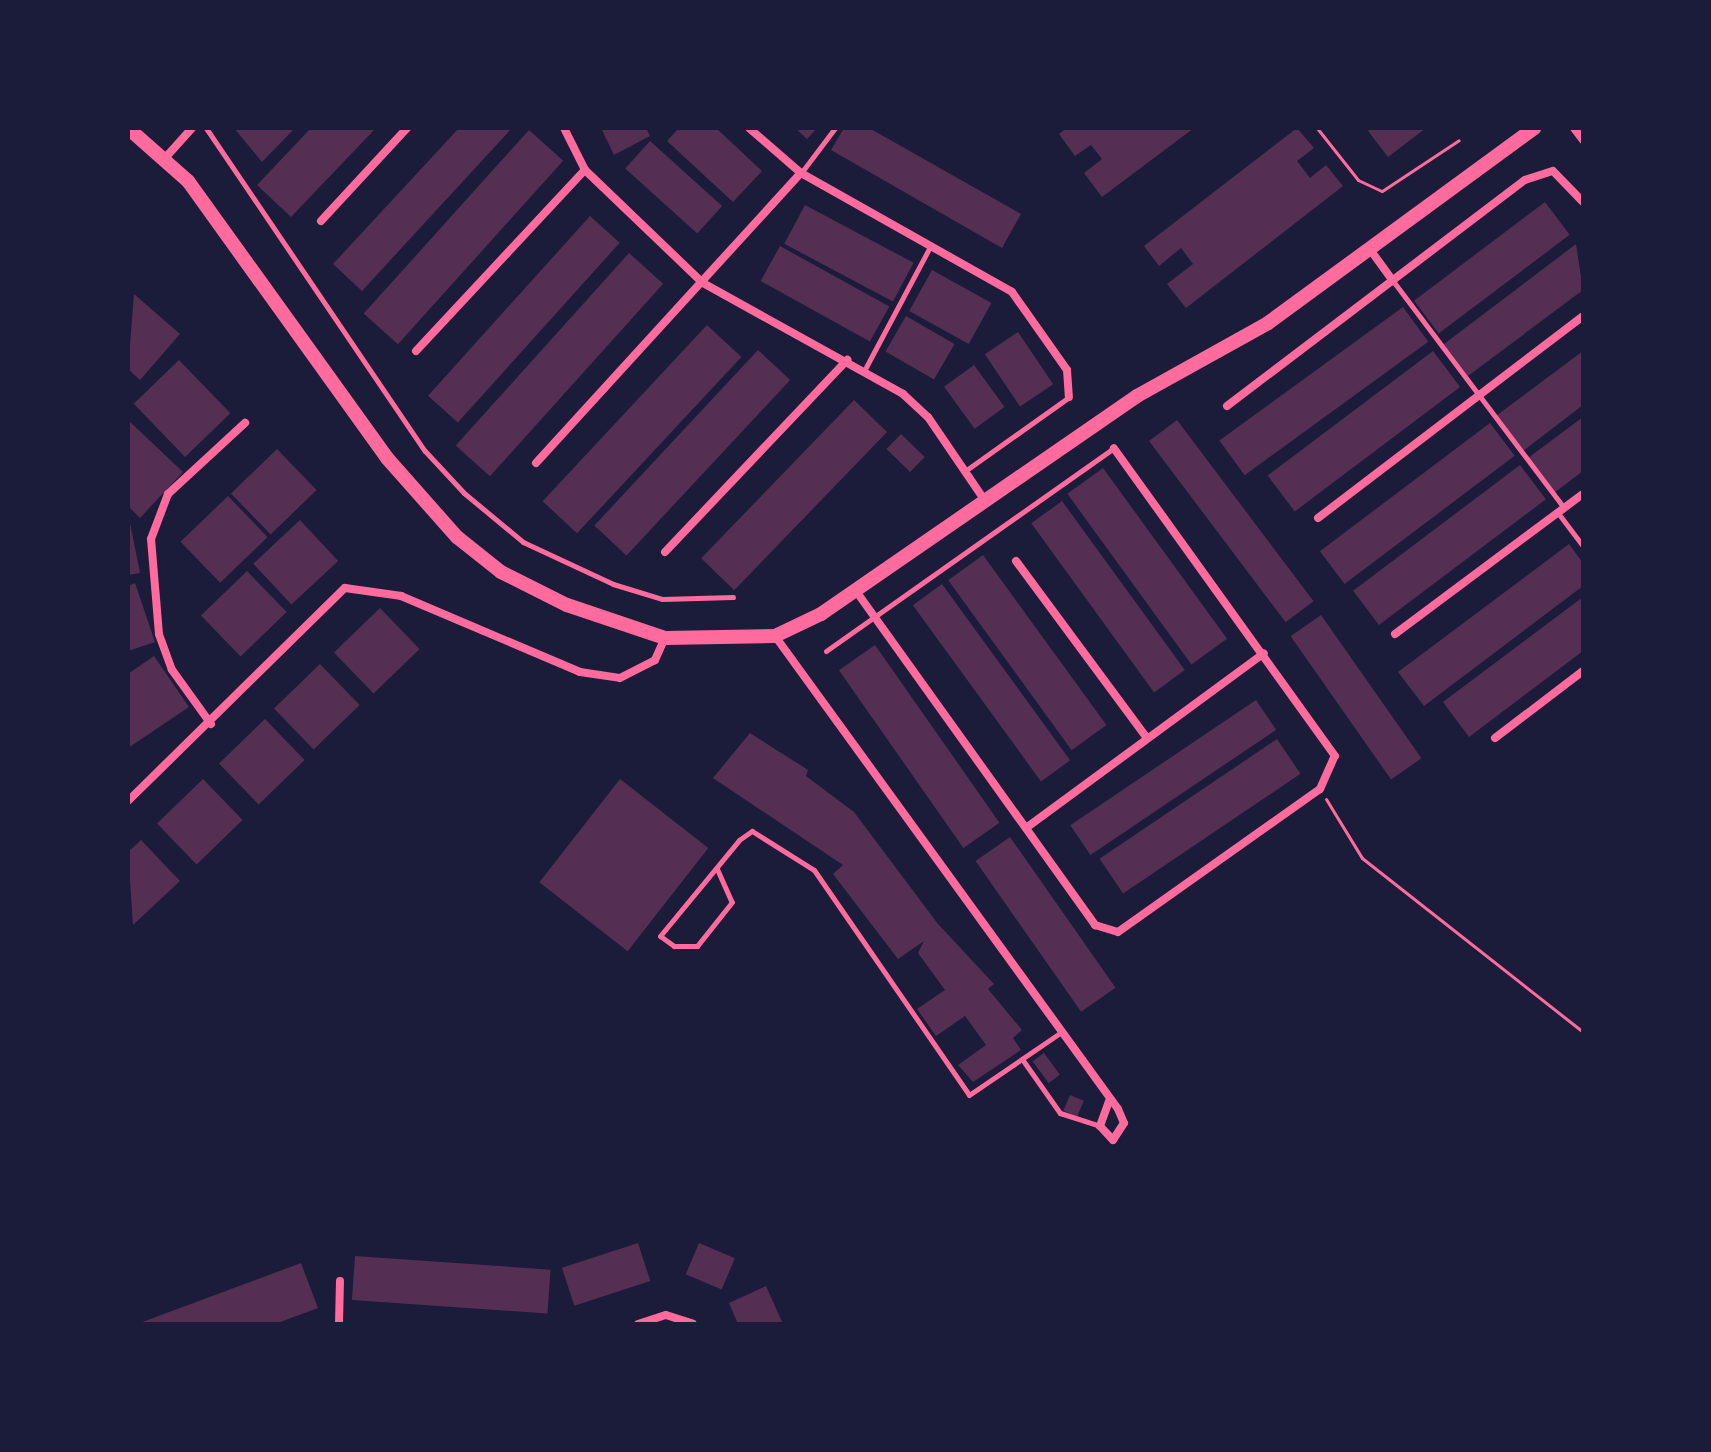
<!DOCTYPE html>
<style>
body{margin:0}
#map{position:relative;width:1711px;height:1452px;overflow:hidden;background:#1b1b3a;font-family:"Source Sans 3",sans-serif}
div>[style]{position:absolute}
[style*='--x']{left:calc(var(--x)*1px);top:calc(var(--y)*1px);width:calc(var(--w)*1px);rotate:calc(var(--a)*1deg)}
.building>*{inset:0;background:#542f53;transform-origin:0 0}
.path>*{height:3px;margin:-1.5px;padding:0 1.5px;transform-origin:1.5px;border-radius:1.5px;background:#ff6b9d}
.service>*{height:5px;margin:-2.5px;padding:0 2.5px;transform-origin:2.5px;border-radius:2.5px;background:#ff6b9d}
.minor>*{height:8px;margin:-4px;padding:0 4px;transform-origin:4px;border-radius:4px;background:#ff6b9d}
.tertiary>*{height:14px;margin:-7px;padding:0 7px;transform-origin:7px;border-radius:7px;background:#ff6b9d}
span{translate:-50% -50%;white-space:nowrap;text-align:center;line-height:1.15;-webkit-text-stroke:6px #1b1b3a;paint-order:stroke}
.frame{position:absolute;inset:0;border:130px solid #1b1b3a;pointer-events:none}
</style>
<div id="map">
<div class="building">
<div style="clip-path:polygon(234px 128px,295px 128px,262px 162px)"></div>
<div style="clip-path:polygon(311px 128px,376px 128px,291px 217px,257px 185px)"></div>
<div style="clip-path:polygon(459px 128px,512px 128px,362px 291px,333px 264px)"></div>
<div style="clip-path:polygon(601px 128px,646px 128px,650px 136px,614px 155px)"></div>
<div style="clip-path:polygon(679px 128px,716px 128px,762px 171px,733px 202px,667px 141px)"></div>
<div style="clip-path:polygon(795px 128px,817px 128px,807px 139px)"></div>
<div style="clip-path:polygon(844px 128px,869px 128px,1021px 214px,1002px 248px,831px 150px)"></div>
<div style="clip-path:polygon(1067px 128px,1194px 128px,1102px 197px,1084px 173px,1102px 159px,1091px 145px,1075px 156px,1059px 134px)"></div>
<div style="clip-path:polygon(1297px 128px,1314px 148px,1297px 161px,1310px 178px,1326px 165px,1343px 186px,1186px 308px,1167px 284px,1193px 264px,1181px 248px,1159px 266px,1144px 246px)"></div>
<div style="clip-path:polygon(1426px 128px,1388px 157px,1368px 131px,1372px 128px)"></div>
<div style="left:529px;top:130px;width:46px;height:247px;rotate:42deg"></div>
<div style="left:650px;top:141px;width:97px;height:37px;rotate:42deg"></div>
<div style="left:1545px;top:202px;width:41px;height:164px;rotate:53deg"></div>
<div style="left:805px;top:205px;width:123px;height:44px;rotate:28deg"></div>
<div style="left:590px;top:216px;width:40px;height:242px;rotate:42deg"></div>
<div style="clip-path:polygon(1576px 244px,1583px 290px,1468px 376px,1444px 344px)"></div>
<div style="left:780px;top:246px;width:125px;height:40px;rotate:29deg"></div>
<div style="left:629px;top:253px;width:46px;height:259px;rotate:42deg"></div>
<div style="left:932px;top:270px;width:68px;height:47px;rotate:29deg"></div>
<div style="clip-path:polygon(134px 294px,180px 334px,140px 380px,128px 369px)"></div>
<div style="left:1403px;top:307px;width:43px;height:227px;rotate:54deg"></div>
<div style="left:906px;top:316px;width:56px;height:41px;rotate:30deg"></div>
<div style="left:707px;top:325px;width:47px;height:241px;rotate:43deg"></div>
<div style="left:1018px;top:332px;width:63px;height:40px;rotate:56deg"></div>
<div style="left:758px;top:350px;width:44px;height:240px;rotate:43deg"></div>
<div style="left:1433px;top:351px;width:45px;height:207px;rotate:53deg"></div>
<div style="clip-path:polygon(1583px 351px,1583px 405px,1523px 451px,1496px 416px)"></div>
<div style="left:179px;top:360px;width:74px;height:63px;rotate:46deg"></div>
<div style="left:974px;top:365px;width:52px;height:37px;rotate:54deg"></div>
<div style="left:854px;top:400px;width:46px;height:220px;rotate:44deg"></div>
<div style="clip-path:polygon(1583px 417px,1583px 471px,1554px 493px,1528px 458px)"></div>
<div style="clip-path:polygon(128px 420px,183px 472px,140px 518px,128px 506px)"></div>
<div style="left:1177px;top:420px;width:227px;height:35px;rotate:53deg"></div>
<div style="left:1490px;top:423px;width:41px;height:213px;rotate:53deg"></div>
<div style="left:901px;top:434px;width:33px;height:21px;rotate:44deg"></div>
<div style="left:277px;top:449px;width:57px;height:64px;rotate:46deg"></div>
<div style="left:1520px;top:465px;width:43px;height:209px;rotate:53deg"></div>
<div style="left:1103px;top:468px;width:211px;height:44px;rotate:54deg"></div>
<div style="left:228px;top:496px;width:57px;height:66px;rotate:46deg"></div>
<div style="left:1062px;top:501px;width:209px;height:38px;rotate:54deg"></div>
<div style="clip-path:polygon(128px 513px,140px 573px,128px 575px)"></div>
<div style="left:300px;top:520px;width:56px;height:64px;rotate:47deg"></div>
<div style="clip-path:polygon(1569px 544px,1583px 563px,1583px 586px,1424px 706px,1398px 672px)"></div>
<div style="left:983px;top:555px;width:210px;height:43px;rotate:54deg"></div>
<div style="left:247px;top:571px;width:57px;height:64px;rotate:46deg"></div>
<div style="clip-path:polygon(135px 583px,155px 642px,128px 651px,128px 586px)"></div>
<div style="left:942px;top:584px;width:218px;height:36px;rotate:54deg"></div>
<div style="clip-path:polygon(1583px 597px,1583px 651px,1469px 737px,1443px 702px)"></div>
<div style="left:380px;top:608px;width:57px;height:64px;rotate:46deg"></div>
<div style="left:1321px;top:615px;width:175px;height:37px;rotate:55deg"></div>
<div style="left:875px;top:645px;width:217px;height:44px;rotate:55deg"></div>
<div style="clip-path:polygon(154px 656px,189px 707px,128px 748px,128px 674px)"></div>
<div style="left:320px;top:664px;width:57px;height:64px;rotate:46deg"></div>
<div style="left:1256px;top:700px;width:36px;height:224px;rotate:56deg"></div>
<div style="left:265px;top:719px;width:57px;height:64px;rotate:46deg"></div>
<div style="clip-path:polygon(750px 733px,808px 770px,806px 776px,854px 812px,938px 924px,994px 984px,988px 989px,1022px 1030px,1013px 1038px,1021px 1050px,973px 1082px,958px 1065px,986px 1045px,965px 1016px,936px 1036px,917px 1009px,945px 990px,918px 953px,924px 941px,898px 959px,833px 874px,843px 865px,713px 778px)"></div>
<div style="left:1277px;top:739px;width:42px;height:214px;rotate:56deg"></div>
<div style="left:203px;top:779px;width:57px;height:64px;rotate:46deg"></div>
<div style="left:620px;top:779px;width:112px;height:131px;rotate:38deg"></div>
<div style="left:1010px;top:837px;width:184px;height:42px;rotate:55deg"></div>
<div style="clip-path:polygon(141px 840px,180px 881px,133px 925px,128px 852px)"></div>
<div style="left:1044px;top:1053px;width:27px;height:14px;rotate:54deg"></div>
<div style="left:1070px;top:1095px;width:15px;height:17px;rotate:23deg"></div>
<div style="left:638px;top:1243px;width:40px;height:80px;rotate:72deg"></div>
<div style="left:699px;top:1243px;width:39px;height:34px;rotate:23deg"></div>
<div style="left:355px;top:1256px;width:196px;height:44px;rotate:4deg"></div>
<div style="clip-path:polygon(301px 1263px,318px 1308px,275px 1324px,137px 1324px)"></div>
<div style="clip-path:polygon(766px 1286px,783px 1324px,738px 1324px,729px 1303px)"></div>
</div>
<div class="path">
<div style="--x:1317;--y:128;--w:66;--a:51.7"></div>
<div style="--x:1358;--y:180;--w:26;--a:25"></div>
<div style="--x:1382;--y:191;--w:92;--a:-33.5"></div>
<div style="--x:1326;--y:799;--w:69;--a:58.6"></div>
<div style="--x:1362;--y:858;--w:281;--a:38.2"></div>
</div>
<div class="service">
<div style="--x:206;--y:128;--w:390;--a:55.9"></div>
<div style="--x:425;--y:451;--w:57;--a:47.1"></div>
<div style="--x:464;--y:493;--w:77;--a:39.7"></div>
<div style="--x:523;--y:542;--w:99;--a:25"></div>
<div style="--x:613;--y:584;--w:51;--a:17"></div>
<div style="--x:662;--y:599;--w:71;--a:-1.6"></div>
<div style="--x:801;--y:173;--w:56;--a:-52.9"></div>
<div style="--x:1393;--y:281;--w:284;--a:53"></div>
<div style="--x:865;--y:369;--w:138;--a:-62"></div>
<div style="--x:965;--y:471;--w:128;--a:-35.4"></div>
<div style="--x:1558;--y:513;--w:41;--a:52.9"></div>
<div style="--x:826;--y:651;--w:352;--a:-35.2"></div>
<div style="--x:717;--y:869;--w:36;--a:66"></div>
<div style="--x:732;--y:902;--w:56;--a:128.5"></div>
<div style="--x:697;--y:946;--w:23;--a:180"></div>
<div style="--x:674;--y:946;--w:17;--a:-144"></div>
<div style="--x:660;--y:936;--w:124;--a:-50.5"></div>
<div style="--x:739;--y:840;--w:16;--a:-35"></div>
<div style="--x:752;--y:831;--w:73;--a:32.2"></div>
<div style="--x:814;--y:870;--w:273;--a:55.4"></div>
<div style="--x:969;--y:1095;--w:110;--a:-34.3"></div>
<div style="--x:1022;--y:1059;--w:66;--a:54.9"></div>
<div style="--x:1060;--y:1113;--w:42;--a:18"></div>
</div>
<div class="minor">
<div style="--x:564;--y:128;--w:47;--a:63.4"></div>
<div style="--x:585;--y:170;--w:163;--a:43.8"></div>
<div style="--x:703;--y:283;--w:229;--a:29"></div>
<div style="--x:903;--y:394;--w:34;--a:43"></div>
<div style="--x:928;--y:417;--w:102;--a:55.8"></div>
<div style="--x:749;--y:128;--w:69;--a:40.9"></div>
<div style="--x:801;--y:173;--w:242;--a:29.4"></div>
<div style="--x:1012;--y:292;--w:95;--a:54.8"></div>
<div style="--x:1067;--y:370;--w:27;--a:86"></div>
<div style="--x:1574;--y:128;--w:15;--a:53"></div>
<div style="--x:166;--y:157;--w:39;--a:-48"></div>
<div style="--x:321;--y:221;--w:127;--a:-47.2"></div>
<div style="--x:1369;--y:248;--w:41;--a:54"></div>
<div style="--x:416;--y:351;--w:248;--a:-47"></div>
<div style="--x:1227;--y:406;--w:374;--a:-37.2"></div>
<div style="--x:1525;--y:180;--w:29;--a:-18"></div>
<div style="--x:1553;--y:171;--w:43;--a:45.9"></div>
<div style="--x:536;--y:463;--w:393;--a:-47.6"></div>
<div style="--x:1318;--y:518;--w:333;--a:-37.3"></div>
<div style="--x:665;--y:552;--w:265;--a:-46.5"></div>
<div style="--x:1016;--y:561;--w:219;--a:53.5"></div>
<div style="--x:856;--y:591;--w:411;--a:54.4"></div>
<div style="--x:1095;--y:925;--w:24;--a:17"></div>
<div style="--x:1118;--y:932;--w:247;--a:-35.3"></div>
<div style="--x:1320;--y:789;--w:36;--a:-66"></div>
<div style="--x:1335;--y:756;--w:379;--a:-125.7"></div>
<div style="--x:1395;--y:634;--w:234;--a:-36.7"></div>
<div style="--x:775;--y:636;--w:584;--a:54.05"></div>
<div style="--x:1118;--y:1109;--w:15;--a:67"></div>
<div style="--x:1124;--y:1123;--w:20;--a:123"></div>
<div style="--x:1113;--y:1140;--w:19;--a:-133"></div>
<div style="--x:1100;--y:1126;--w:27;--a:-70"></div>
<div style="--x:211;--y:724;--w:67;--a:-125.8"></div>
<div style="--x:172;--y:670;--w:38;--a:-110"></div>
<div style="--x:159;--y:634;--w:95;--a:-94.8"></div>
<div style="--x:151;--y:539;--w:48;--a:-69.3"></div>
<div style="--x:168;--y:494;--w:105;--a:-42.7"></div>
<div style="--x:1495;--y:738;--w:111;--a:-37.3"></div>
<div style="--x:128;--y:801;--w:304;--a:-44.5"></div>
<div style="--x:345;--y:588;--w:57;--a:8.1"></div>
<div style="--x:401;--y:596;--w:194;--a:23"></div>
<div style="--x:580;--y:672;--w:40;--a:8.5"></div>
<div style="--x:620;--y:678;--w:39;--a:-27"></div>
<div style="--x:655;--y:660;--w:24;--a:-66"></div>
<div style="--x:1026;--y:828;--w:295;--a:-36.3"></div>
<div style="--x:339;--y:1324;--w:43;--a:-88.7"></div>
<div style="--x:638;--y:1324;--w:29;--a:-18"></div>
<div style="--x:666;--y:1315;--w:28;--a:18"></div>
</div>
<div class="tertiary">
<div style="--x:128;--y:128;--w:80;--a:41.5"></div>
<div style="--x:188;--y:181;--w:341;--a:54.3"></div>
<div style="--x:387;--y:458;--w:106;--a:48.5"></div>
<div style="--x:457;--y:537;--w:56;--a:38.5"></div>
<div style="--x:501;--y:572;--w:74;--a:26.6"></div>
<div style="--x:567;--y:605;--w:103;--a:18.6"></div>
<div style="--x:665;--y:638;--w:110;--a:-1"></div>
<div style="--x:775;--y:636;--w:51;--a:-25.6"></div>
<div style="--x:821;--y:614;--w:384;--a:-34.6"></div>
<div style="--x:1137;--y:396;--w:150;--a:-29.1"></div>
<div style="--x:1268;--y:323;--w:330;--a:-36.2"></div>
</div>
<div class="frame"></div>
</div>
